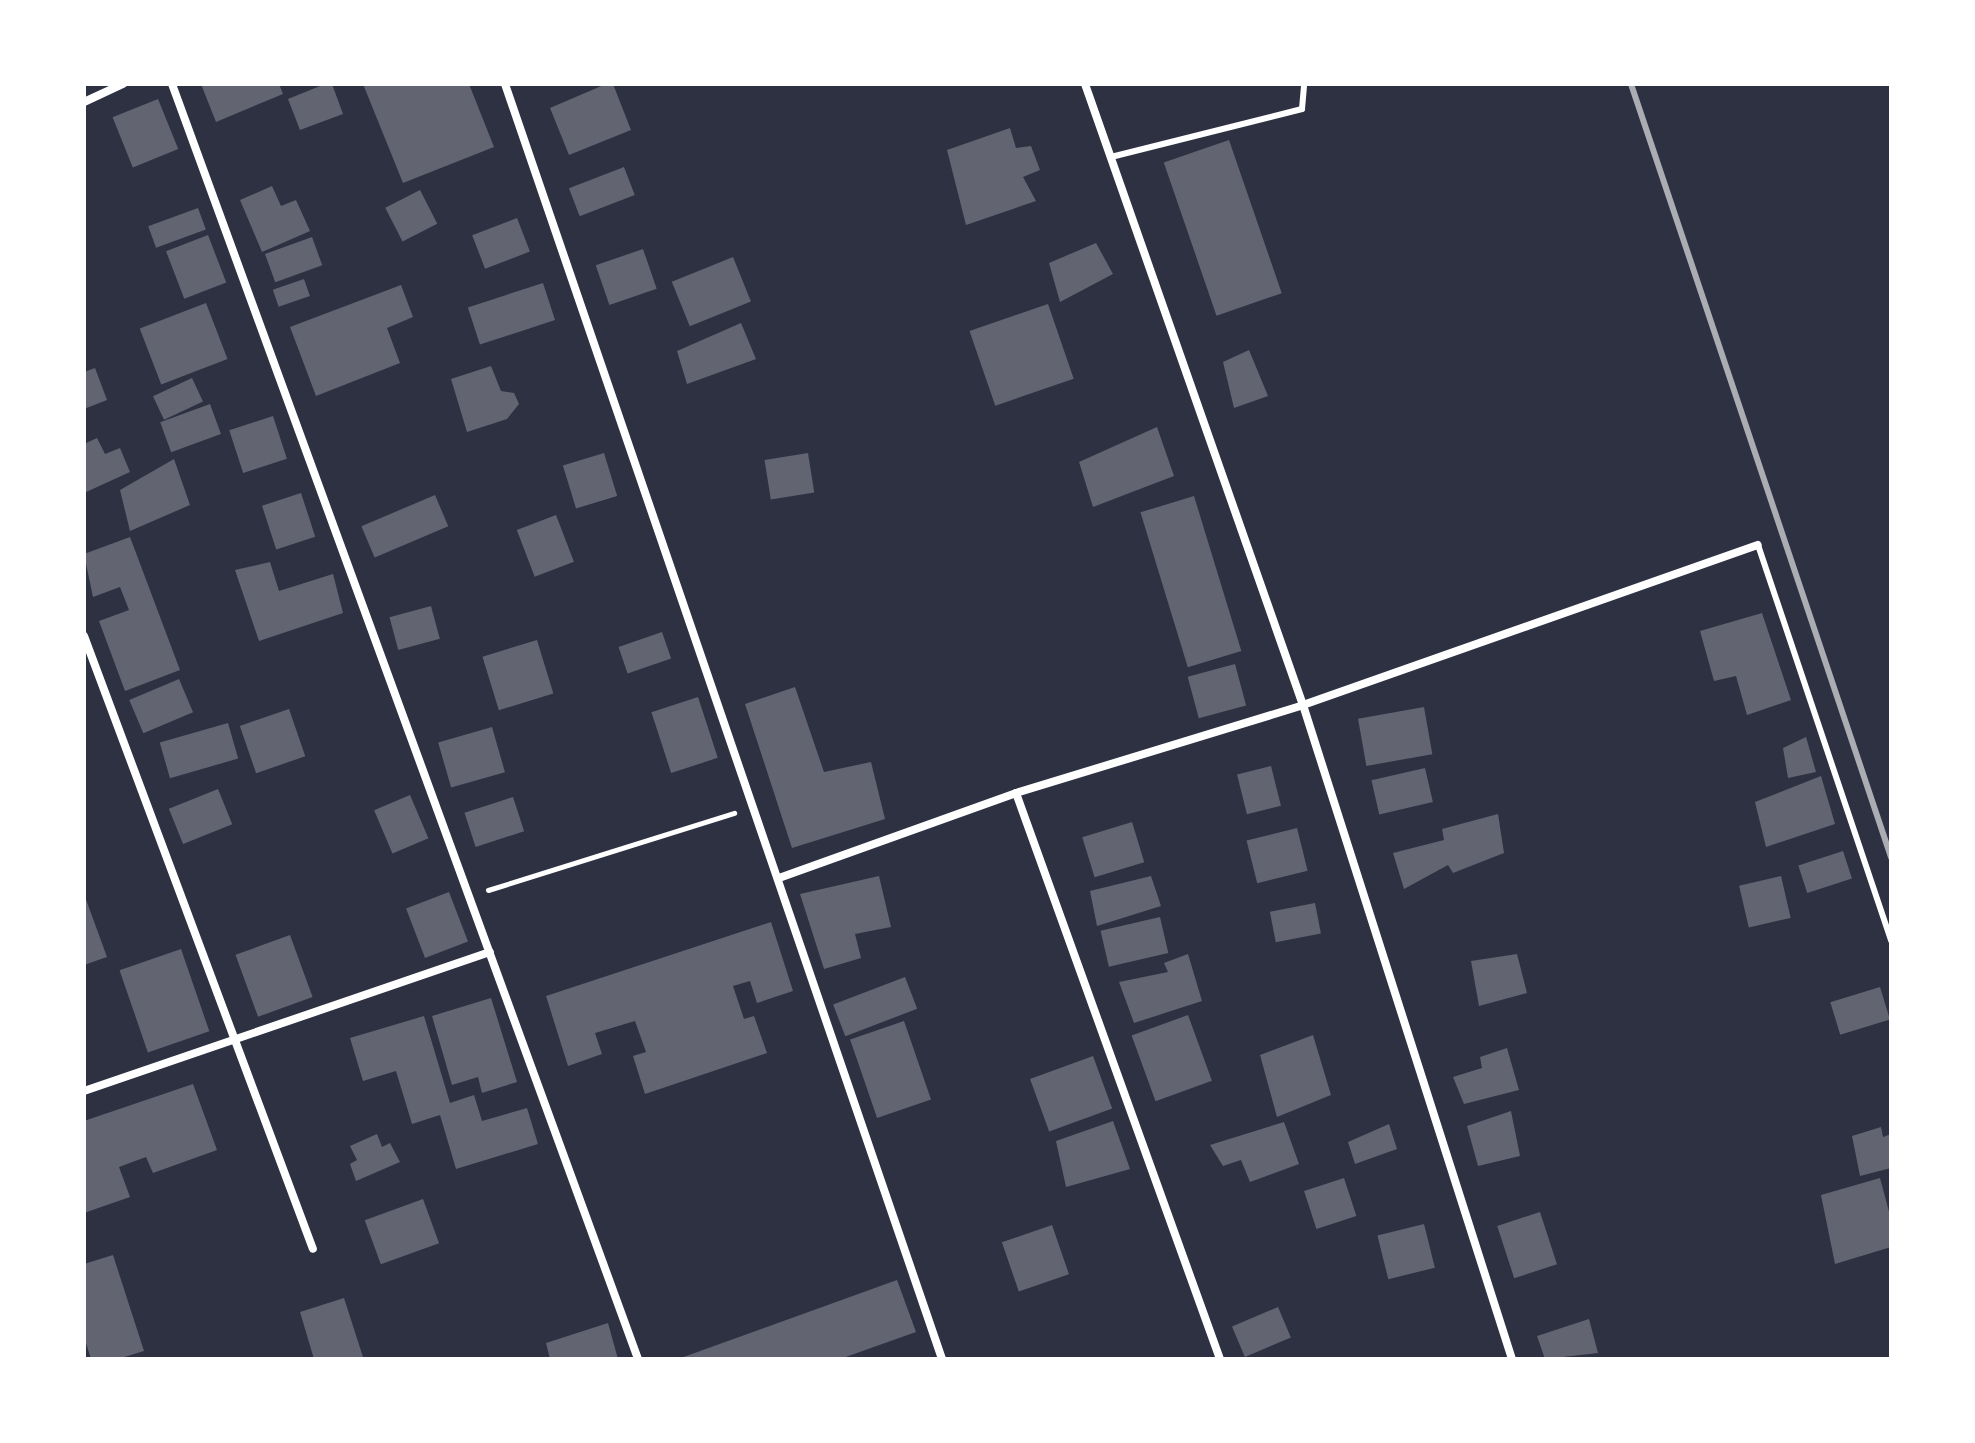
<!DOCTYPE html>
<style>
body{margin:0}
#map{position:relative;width:1975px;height:1443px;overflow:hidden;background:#2d3142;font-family:Raleway,sans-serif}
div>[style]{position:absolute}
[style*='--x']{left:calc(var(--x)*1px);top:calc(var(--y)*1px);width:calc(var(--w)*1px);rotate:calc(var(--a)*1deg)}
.building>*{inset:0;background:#626471;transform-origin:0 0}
.path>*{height:5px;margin:-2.5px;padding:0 2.5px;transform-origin:2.5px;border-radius:2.5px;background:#fff}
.service>*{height:6px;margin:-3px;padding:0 3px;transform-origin:3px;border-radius:3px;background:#fff}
.minor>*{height:8px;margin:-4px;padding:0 4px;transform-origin:4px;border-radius:4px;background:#fff}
.rail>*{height:6px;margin:-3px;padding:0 3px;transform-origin:3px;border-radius:3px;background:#abadb3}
span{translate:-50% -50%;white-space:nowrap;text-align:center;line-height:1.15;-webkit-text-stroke:7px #fff;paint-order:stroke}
.frame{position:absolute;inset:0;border:86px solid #fff;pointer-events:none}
</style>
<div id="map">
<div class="building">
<div style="clip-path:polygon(201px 84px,279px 84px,283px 94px,216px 122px)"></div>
<div style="clip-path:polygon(325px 84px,332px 84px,343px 114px,300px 130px,288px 99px)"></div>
<div style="clip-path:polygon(363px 84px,469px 84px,494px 147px,403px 183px)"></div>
<div style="clip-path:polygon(606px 84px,613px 84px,631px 130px,569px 155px,550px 108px)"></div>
<div style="left:158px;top:99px;width:54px;height:49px;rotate:68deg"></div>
<div style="clip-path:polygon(1010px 128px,1016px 148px,1031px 146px,1040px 170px,1023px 177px,1036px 201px,966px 225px,947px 150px)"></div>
<div style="left:1229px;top:140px;width:162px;height:69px;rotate:71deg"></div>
<div style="left:624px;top:167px;width:30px;height:59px;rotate:69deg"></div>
<div style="clip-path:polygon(272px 186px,281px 206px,296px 200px,310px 231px,262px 252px,240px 200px)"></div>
<div style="left:420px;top:190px;width:38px;height:39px;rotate:63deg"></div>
<div style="left:198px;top:208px;width:23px;height:53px;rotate:70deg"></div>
<div style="left:517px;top:218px;width:36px;height:48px;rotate:69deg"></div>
<div style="left:208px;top:235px;width:51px;height:45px;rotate:69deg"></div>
<div style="left:312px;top:237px;width:30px;height:50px;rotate:70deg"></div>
<div style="clip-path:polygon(1096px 243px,1113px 274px,1060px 302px,1049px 263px)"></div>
<div style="left:643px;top:249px;width:42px;height:50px;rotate:71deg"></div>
<div style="left:733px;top:257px;width:48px;height:66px;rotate:68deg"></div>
<div style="left:304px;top:279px;width:18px;height:33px;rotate:71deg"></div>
<div style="left:543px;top:283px;width:39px;height:79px;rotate:72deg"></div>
<div style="clip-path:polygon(401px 285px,413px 317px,387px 328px,400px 363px,316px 396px,290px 327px)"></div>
<div style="left:206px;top:303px;width:60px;height:71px;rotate:69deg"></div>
<div style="left:1048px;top:304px;width:79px;height:83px;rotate:71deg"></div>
<div style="clip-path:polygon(741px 323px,756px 359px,687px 384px,677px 351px)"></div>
<div style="clip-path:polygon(1249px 350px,1268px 396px,1234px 408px,1223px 362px)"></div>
<div style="clip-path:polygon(491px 366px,501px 391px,514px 393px,519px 404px,507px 419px,467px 432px,451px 379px)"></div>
<div style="clip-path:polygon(95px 368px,107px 400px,84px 409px,84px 372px)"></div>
<div style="left:192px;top:378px;width:26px;height:43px;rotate:65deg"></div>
<div style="left:210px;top:404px;width:32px;height:53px;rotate:70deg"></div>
<div style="left:273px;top:416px;width:45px;height:46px;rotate:72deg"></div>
<div style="clip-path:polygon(1157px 427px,1174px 476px,1093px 507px,1079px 462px)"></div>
<div style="clip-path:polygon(97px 438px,105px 454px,120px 448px,130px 472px,84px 493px,84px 444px)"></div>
<div style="left:604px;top:453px;width:45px;height:43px;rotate:73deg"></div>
<div style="left:808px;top:453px;width:40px;height:44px;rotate:81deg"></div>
<div style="clip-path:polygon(174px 459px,190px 505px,130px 531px,120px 490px)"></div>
<div style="left:301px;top:493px;width:46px;height:41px;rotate:72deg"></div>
<div style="left:435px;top:495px;width:34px;height:80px;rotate:67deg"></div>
<div style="left:1194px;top:496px;width:162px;height:56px;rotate:73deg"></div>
<div style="left:556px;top:515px;width:50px;height:42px;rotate:69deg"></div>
<div style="clip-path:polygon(130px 537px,180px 670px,125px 691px,99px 621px,129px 610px,120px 587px,93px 597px,84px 554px)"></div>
<div style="clip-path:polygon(270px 562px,279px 591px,333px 574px,343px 613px,259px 641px,235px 570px)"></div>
<div style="left:431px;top:606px;width:34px;height:43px;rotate:75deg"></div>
<div style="clip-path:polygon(1762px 613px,1791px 700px,1747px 715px,1736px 676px,1714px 681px,1700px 631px)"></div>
<div style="left:662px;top:632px;width:28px;height:46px;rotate:71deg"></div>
<div style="left:537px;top:640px;width:56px;height:57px;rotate:73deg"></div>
<div style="left:1235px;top:664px;width:43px;height:49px;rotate:75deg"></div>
<div style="left:179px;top:679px;width:36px;height:54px;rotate:67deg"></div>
<div style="clip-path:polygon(795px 687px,824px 772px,871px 762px,885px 819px,792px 848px,745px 704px)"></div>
<div style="left:698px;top:697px;width:64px;height:49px;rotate:72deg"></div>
<div style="left:1424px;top:707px;width:48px;height:67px;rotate:80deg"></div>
<div style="left:289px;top:709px;width:50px;height:52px;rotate:71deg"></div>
<div style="left:228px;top:723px;width:37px;height:71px;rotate:74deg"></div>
<div style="left:492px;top:727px;width:47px;height:56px;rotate:74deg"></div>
<div style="clip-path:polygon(1806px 737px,1816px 772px,1788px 778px,1783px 748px)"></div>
<div style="left:1271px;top:766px;width:41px;height:35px;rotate:76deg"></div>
<div style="left:1425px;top:768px;width:35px;height:55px;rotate:77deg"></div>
<div style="clip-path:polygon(1821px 776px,1835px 824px,1766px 847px,1755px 802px)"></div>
<div style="left:218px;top:789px;width:38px;height:53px;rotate:68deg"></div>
<div style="left:410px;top:795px;width:47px;height:39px;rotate:67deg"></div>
<div style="left:513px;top:797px;width:36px;height:51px;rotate:72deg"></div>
<div style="clip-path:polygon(1498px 814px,1504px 853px,1453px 873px,1448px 865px,1404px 889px,1393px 853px,1444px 840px,1442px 829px)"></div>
<div style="left:1132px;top:822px;width:42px;height:52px;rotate:73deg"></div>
<div style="left:1297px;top:828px;width:44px;height:52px;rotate:76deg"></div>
<div style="left:1843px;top:851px;width:29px;height:47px;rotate:72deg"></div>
<div style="clip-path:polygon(879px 876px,891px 927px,855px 934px,861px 958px,824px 969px,800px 894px)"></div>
<div style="clip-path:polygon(1151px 876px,1161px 906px,1097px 926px,1090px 891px)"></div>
<div style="left:1781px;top:876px;width:43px;height:43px;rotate:77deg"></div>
<div style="left:449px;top:892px;width:53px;height:46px;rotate:69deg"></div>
<div style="clip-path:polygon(84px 894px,107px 957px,84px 965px)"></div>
<div style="left:1315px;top:903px;width:31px;height:46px;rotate:79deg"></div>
<div style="left:1160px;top:917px;width:37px;height:61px;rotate:77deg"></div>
<div style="clip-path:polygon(771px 922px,793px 991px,757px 1003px,750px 981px,733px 986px,744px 1019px,754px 1016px,767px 1053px,645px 1094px,633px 1056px,646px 1052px,635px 1021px,595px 1033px,602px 1054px,568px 1066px,546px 996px)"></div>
<div style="left:290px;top:935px;width:66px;height:58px;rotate:70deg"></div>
<div style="left:181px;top:949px;width:87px;height:65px;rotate:71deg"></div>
<div style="clip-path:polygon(1188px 954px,1202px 1001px,1134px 1023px,1119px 982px,1168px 972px,1164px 963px)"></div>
<div style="clip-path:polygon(1517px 954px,1527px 993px,1479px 1006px,1471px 961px)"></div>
<div style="left:905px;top:977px;width:34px;height:77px;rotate:69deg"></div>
<div style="left:1880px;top:987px;width:34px;height:52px;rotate:73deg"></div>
<div style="clip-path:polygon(491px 998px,517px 1082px,482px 1093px,478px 1077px,452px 1085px,432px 1016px)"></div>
<div style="left:1188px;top:1015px;width:70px;height:60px;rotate:70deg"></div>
<div style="clip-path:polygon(424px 1016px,450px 1103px,474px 1095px,482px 1121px,527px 1108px,538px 1144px,456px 1169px,440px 1115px,412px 1124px,396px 1071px,363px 1081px,350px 1038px)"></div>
<div style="left:904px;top:1021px;width:83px;height:57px;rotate:71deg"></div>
<div style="clip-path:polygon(1313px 1035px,1331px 1095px,1277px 1117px,1260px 1055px)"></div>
<div style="clip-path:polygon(1507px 1048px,1519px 1090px,1464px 1104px,1453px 1077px,1482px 1068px,1480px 1057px)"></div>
<div style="left:1093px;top:1056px;width:56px;height:67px;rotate:70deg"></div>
<div style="clip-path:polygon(193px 1084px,217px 1150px,153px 1173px,146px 1157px,119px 1167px,130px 1197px,84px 1213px,84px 1121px)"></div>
<div style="clip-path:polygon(1511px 1111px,1520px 1156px,1478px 1166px,1467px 1126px)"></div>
<div style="clip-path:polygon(1113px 1121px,1130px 1169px,1066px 1187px,1056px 1141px)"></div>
<div style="clip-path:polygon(1284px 1122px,1299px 1164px,1250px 1182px,1241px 1160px,1223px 1166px,1210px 1145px)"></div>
<div style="clip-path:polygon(1389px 1124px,1397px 1149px,1355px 1164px,1348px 1142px)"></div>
<div style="clip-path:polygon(1881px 1127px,1883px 1137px,1891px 1134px,1891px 1168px,1860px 1176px,1852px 1136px)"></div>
<div style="clip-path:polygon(377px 1134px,382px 1147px,390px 1143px,400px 1162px,356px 1181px,350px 1164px,357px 1160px,350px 1146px)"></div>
<div style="left:1344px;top:1178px;width:40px;height:42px;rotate:72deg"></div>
<div style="clip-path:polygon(1880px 1178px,1891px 1219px,1891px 1247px,1835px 1264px,1821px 1195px)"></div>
<div style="left:423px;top:1199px;width:47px;height:62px;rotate:70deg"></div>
<div style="left:1540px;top:1212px;width:55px;height:45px;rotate:72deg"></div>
<div style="left:1424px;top:1224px;width:45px;height:48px;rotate:76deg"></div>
<div style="left:1052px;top:1225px;width:52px;height:53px;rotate:71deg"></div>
<div style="clip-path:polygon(113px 1255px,144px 1351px,118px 1359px,91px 1359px,84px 1337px,84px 1264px)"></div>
<div style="clip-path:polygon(897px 1280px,916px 1332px,840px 1359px,678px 1359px)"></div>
<div style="clip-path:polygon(344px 1298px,363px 1357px,314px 1359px,300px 1312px)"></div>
<div style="left:1278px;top:1307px;width:33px;height:50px;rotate:67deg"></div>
<div style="clip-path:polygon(1589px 1319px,1598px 1353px,1545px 1359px,1537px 1336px)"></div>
<div style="clip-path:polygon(608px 1323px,618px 1359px,550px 1359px,546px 1343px)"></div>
</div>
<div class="path">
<div style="--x:488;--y:890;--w:258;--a:-17.4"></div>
</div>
<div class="service">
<div style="--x:1111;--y:157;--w:197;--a:-14.1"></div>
<div style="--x:1302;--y:109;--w:25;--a:-85"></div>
<div style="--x:1758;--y:545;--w:418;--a:71.4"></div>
</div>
<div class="minor">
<div style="--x:172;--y:84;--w:1357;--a:69.92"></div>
<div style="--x:505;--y:84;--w:1348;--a:71.08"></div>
<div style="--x:1085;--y:84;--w:658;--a:70.66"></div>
<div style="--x:1303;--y:705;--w:687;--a:72.28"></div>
<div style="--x:84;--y:102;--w:43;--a:-24.8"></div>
<div style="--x:84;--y:636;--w:654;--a:69.52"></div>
<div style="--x:1016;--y:793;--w:602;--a:70.18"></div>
<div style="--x:779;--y:878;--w:252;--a:-19.7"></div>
<div style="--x:1016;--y:793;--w:300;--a:-17"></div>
<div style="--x:1303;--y:705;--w:482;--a:-19.4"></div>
<div style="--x:84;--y:1091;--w:429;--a:-18.9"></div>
</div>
<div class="rail">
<div style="--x:1631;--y:84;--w:816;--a:71.41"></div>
</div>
<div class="frame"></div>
</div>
